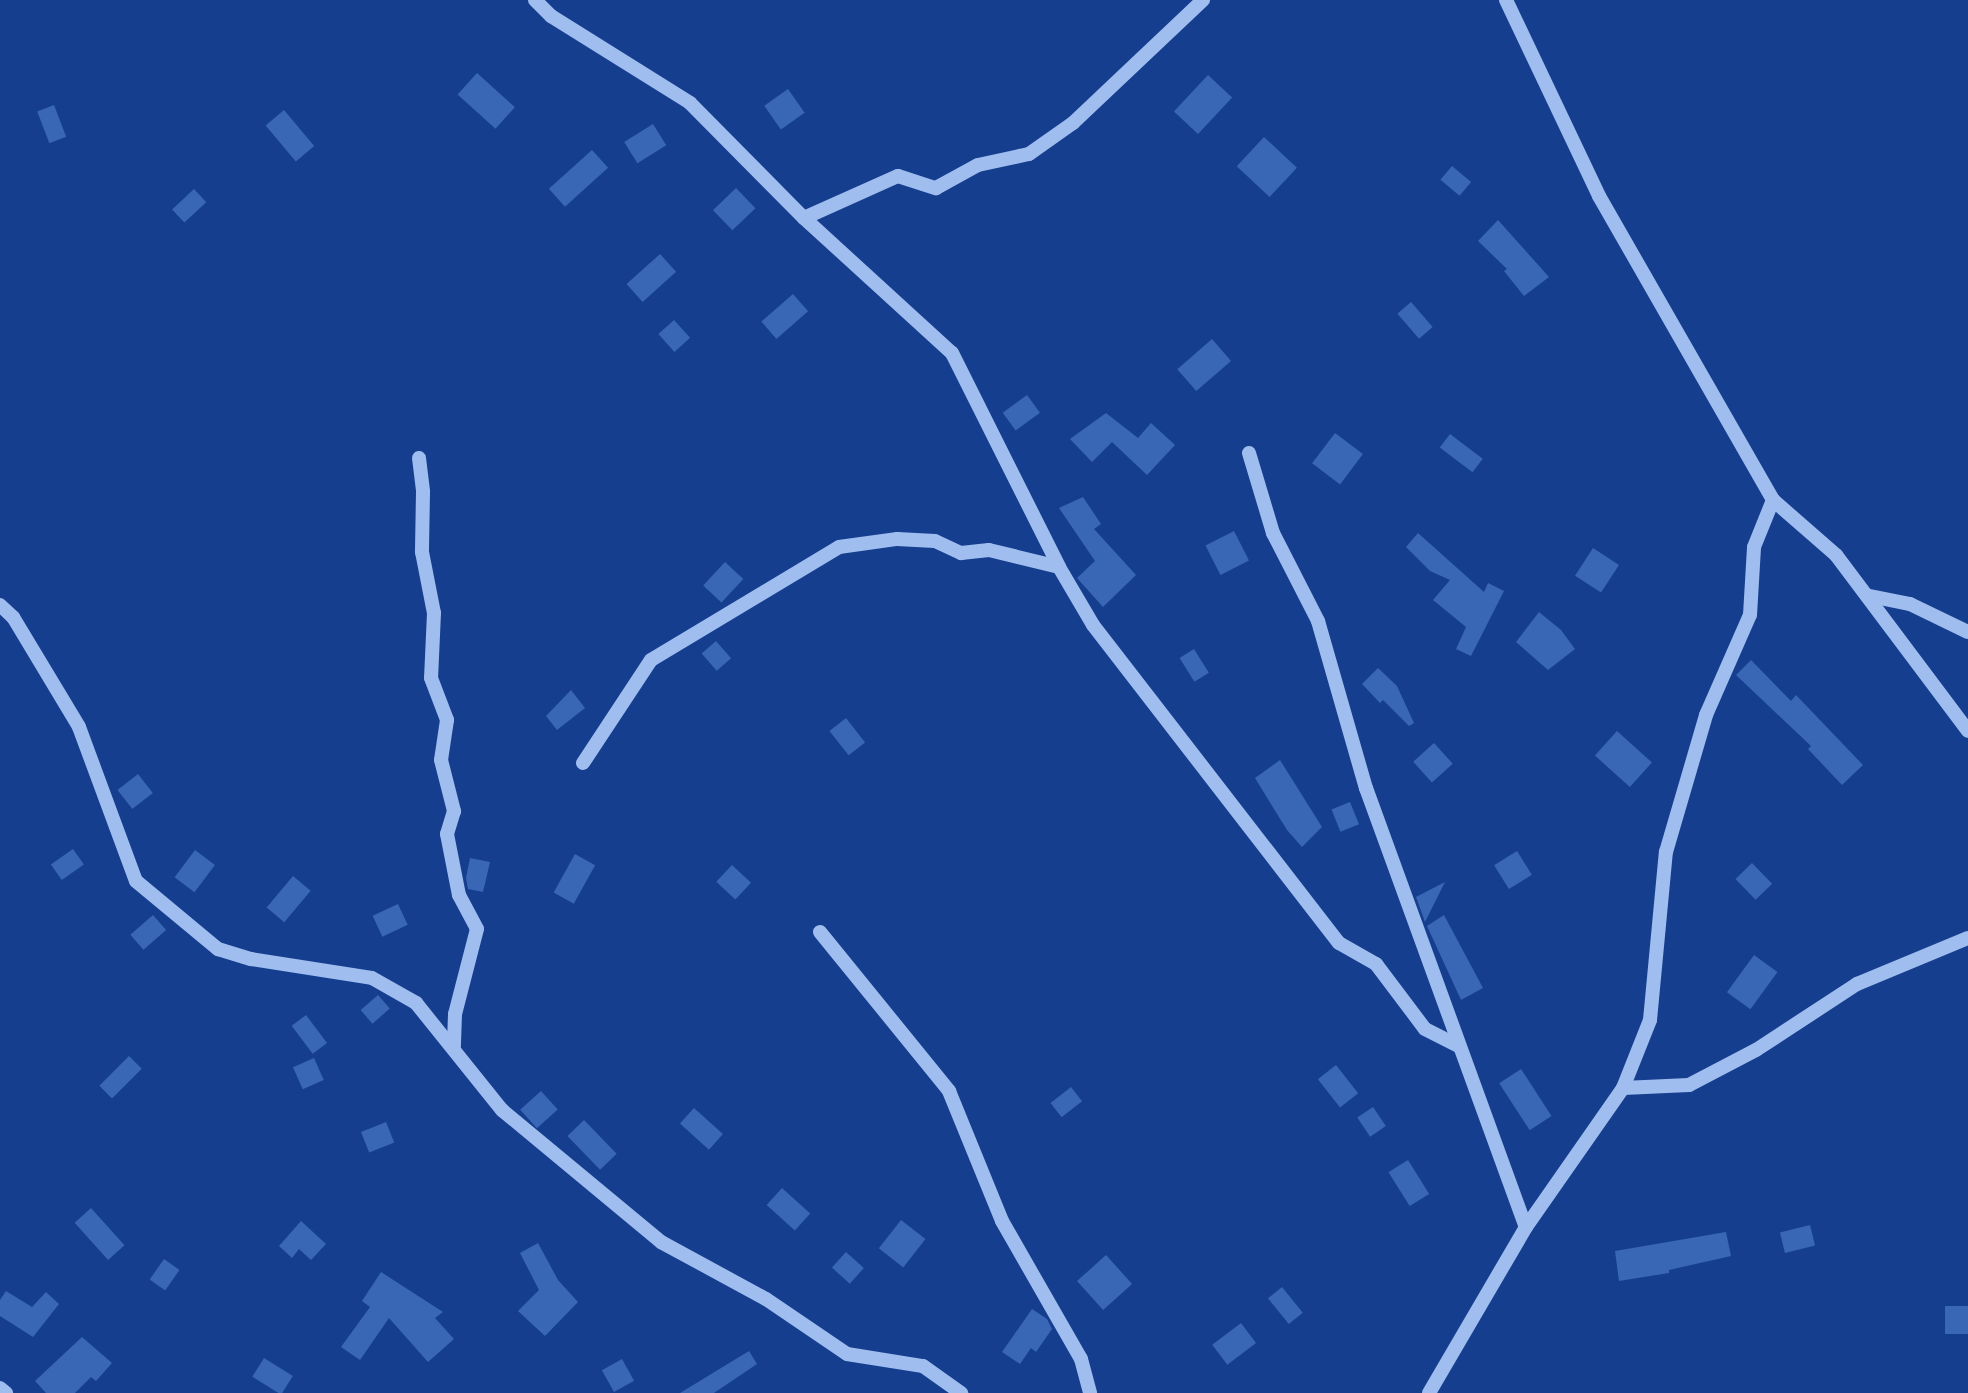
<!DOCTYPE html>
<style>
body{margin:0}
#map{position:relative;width:1968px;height:1393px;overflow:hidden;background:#153f8e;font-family:Overpass,sans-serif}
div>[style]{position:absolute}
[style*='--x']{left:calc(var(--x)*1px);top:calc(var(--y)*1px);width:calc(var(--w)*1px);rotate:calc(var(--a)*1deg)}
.building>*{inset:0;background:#3966b5;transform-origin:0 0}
.minor>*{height:14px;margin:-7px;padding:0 7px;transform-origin:7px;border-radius:7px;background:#a0bdf0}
span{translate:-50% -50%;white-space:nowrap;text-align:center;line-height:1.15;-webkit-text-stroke:6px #153f8e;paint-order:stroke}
</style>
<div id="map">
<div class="building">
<div style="left:477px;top:73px;width:51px;height:29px;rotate:42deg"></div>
<div style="left:1208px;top:75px;width:33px;height:50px;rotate:43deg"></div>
<div style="left:788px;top:89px;width:29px;height:29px;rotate:55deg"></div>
<div style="left:54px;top:105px;width:34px;height:18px;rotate:69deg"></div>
<div style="left:284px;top:110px;width:47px;height:24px;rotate:50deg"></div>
<div style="left:653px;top:124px;width:25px;height:34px;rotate:58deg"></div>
<div style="left:1264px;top:137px;width:45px;height:40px;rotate:43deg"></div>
<div style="left:592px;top:150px;width:24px;height:58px;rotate:48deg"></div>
<div style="left:1452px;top:166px;width:25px;height:18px;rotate:40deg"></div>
<div style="left:736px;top:188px;width:28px;height:32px;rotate:46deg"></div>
<div style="left:194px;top:189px;width:18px;height:30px;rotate:47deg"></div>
<div style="clip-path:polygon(1498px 220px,1549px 277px,1524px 296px,1504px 271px,1507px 269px,1478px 241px)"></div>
<div style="left:660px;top:254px;width:24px;height:45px;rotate:48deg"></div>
<div style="left:793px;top:294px;width:23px;height:42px;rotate:49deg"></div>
<div style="left:1411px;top:302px;width:33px;height:18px;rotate:49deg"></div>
<div style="left:674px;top:320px;width:24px;height:21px;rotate:48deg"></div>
<div style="left:1212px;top:339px;width:29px;height:46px;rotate:49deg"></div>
<div style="left:1027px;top:395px;width:22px;height:30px;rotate:54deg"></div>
<div style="clip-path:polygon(1106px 413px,1138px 438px,1151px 423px,1175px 445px,1147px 475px,1112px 442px,1092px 462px,1070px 439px)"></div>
<div style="left:1335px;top:433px;width:35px;height:38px;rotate:37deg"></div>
<div style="left:1450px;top:434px;width:41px;height:17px;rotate:37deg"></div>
<div style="clip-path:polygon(1083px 497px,1101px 524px,1094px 529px,1136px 575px,1103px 607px,1077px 578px,1095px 561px,1059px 508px)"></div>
<div style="left:1234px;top:531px;width:33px;height:32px;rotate:63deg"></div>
<div style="clip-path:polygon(1418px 533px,1484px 592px,1488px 583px,1504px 591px,1471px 656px,1456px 649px,1466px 627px,1433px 600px,1450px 580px,1430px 571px,1406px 547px)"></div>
<div style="left:1593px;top:548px;width:31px;height:33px;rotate:33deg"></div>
<div style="left:725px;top:562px;width:25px;height:32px;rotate:43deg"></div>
<div style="clip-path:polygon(1539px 612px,1561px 630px,1575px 649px,1548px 670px,1516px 642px)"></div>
<div style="left:716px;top:641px;width:23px;height:19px;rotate:49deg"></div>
<div style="left:1194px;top:649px;width:28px;height:17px;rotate:58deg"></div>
<div style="clip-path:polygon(1751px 660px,1791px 701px,1796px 695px,1863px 765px,1842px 785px,1808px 749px,1811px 746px,1736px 675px)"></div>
<div style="clip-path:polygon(1378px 668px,1397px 686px,1414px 723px,1409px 726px,1383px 700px,1380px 703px,1362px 684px)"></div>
<div style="clip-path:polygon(571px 690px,585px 708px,557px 730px,546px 716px)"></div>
<div style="left:846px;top:718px;width:31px;height:21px;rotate:52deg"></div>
<div style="left:1617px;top:731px;width:47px;height:33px;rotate:42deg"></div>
<div style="left:1434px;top:743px;width:28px;height:28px;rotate:48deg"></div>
<div style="clip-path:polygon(1280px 760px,1322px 827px,1302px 847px,1287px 830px,1255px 778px)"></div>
<div style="left:138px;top:774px;width:24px;height:26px;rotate:52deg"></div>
<div style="left:1350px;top:802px;width:24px;height:20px;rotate:68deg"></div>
<div style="left:73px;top:849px;width:19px;height:27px;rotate:55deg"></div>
<div style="left:195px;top:850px;width:25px;height:34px;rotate:37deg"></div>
<div style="left:1517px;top:851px;width:28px;height:27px;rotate:58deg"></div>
<div style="left:575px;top:854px;width:23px;height:44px;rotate:29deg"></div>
<div style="clip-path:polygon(470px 858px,490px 862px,483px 892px,468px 889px,466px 878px)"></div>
<div style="left:1752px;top:863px;width:29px;height:23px;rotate:46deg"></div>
<div style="left:732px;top:865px;width:26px;height:23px;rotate:43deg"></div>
<div style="left:293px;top:876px;width:23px;height:41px;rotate:40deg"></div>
<div style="clip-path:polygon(1445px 882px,1425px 922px,1416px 897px)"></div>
<div style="left:398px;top:904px;width:23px;height:28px;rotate:65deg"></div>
<div style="left:153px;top:915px;width:20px;height:30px;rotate:49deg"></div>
<div style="clip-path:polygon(1444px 915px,1483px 988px,1461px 1000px,1427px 926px)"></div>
<div style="left:1754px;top:955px;width:29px;height:46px;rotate:36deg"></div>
<div style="left:378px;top:995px;width:18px;height:23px;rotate:49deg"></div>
<div style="left:306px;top:1015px;width:35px;height:18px;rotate:53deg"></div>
<div style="left:129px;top:1056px;width:18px;height:42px;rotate:45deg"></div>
<div style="left:314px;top:1058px;width:24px;height:23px;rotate:66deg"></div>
<div style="left:1336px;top:1065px;width:36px;height:23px;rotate:52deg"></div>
<div style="left:1521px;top:1069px;width:56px;height:26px;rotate:57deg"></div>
<div style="left:1071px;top:1087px;width:18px;height:26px;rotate:52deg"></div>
<div style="left:541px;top:1091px;width:25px;height:28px;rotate:48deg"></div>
<div style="left:1373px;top:1107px;width:23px;height:19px;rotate:56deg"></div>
<div style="left:694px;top:1108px;width:39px;height:21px;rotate:42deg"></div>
<div style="left:584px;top:1120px;width:47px;height:23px;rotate:46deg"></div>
<div style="left:386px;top:1122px;width:22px;height:27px;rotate:68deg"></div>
<div style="left:1408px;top:1160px;width:40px;height:23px;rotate:58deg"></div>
<div style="left:782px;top:1188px;width:38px;height:23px;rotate:42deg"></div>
<div style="left:91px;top:1208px;width:50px;height:22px;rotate:48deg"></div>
<div style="left:901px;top:1220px;width:31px;height:36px;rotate:38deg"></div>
<div style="clip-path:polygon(301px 1221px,326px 1244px,311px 1260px,299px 1249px,292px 1258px,279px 1246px)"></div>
<div style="left:1810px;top:1225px;width:21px;height:31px;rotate:76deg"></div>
<div style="clip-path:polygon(1726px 1232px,1731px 1256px,1669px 1270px,1669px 1273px,1619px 1281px,1615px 1251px)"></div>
<div style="clip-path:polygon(538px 1243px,558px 1280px,578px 1302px,545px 1336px,518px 1311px,539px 1290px,520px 1253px)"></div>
<div style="left:846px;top:1252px;width:24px;height:21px;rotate:42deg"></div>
<div style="left:1106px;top:1255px;width:39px;height:39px;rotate:48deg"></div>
<div style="left:164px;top:1259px;width:19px;height:25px;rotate:35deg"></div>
<div style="clip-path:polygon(381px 1272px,443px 1312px,435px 1318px,454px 1339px,428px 1362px,389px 1318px,360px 1360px,341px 1347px,370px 1307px,362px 1301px)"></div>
<div style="left:1282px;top:1287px;width:33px;height:18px;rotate:51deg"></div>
<div style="clip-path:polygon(6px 1291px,32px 1307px,46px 1292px,59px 1304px,33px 1337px,0 1316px,0 1300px)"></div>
<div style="left:1968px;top:1306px;width:28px;height:23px;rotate:90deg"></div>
<div style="clip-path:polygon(1032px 1309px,1047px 1319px,1052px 1329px,1036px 1352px,1031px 1348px,1020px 1364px,1002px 1352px)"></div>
<div style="left:1241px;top:1323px;width:25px;height:36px;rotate:53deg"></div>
<div style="clip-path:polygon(82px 1337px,112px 1363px,96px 1381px,91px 1377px,75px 1393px,46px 1393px,35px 1381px)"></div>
<div style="clip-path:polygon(749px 1351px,757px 1364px,714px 1393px,680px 1393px)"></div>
<div style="left:264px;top:1358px;width:34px;height:22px;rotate:32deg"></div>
<div style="left:622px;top:1359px;width:25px;height:23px;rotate:61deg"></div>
</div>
<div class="minor">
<div style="--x:535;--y:0;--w:23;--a:45"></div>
<div style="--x:551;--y:16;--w:164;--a:32"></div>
<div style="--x:690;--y:103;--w:162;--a:45.3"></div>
<div style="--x:804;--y:218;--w:200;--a:42.4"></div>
<div style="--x:952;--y:353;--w:239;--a:63.4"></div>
<div style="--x:1059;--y:567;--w:67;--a:59.6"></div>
<div style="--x:1093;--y:625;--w:402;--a:52.3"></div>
<div style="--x:1339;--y:943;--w:43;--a:29.6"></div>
<div style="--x:1376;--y:964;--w:81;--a:53"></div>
<div style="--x:1425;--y:1029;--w:36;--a:27"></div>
<div style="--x:1506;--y:0;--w:217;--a:64.6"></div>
<div style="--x:1599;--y:196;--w:350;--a:60.2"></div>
<div style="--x:1773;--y:500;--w:84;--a:41.1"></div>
<div style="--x:1836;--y:555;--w:220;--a:53.1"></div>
<div style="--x:804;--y:218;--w:103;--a:-24.1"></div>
<div style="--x:898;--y:176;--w:40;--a:18"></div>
<div style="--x:936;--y:188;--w:48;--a:-28.7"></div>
<div style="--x:978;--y:165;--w:52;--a:-12.2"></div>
<div style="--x:1029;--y:154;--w:54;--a:-35.2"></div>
<div style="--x:1073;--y:123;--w:179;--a:-43.4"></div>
<div style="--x:1249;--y:453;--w:84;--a:73.3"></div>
<div style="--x:1273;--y:533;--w:99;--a:62.9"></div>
<div style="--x:1318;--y:621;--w:174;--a:74"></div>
<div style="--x:1366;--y:788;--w:467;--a:70"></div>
<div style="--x:419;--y:458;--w:34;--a:83"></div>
<div style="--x:423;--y:492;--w:60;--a:91"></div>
<div style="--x:422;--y:552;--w:62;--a:78.9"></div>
<div style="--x:434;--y:613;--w:65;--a:92.6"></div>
<div style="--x:431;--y:678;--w:45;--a:69.1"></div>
<div style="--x:447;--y:720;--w:40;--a:98.5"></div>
<div style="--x:441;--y:760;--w:53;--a:75.7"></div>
<div style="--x:454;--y:811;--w:24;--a:107"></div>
<div style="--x:447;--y:834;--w:62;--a:78.9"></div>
<div style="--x:459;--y:895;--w:38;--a:62"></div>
<div style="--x:477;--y:929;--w:88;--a:104.5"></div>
<div style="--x:455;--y:1014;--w:33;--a:92"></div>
<div style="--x:1870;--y:596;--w:41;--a:11.3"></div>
<div style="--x:1910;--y:604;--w:64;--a:25.8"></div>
<div style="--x:0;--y:605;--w:18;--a:43"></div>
<div style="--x:13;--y:617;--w:128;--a:59"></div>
<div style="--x:79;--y:727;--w:164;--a:69.7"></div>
<div style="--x:136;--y:881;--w:107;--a:39.7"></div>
<div style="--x:218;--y:949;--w:34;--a:17"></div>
<div style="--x:251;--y:959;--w:122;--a:8.9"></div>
<div style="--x:372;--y:978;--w:51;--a:29.6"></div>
<div style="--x:416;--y:1003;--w:137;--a:51.2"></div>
<div style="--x:502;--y:1110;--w:207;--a:39.7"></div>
<div style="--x:661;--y:1242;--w:119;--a:28.5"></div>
<div style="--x:766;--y:1299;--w:98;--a:34.2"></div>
<div style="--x:847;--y:1354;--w:77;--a:9"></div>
<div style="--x:923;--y:1366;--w:47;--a:35.4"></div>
<div style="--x:583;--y:763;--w:123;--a:-56.6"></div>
<div style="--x:651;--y:660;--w:219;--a:-31"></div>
<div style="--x:839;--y:547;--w:59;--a:-7.9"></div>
<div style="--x:897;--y:539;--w:38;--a:3"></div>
<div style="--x:935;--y:541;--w:29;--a:25"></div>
<div style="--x:961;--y:553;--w:28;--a:-6"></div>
<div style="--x:989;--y:550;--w:72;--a:13.7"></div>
<div style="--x:820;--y:932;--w:205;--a:50.9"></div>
<div style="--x:949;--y:1091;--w:140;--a:67.8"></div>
<div style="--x:1002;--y:1221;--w:159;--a:60.2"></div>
<div style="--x:1081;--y:1359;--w:35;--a:75"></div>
<div style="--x:1623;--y:1088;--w:66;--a:-2.6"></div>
<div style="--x:1689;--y:1085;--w:76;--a:-27.6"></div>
<div style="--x:1756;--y:1050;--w:121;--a:-33.2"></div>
<div style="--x:1857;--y:984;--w:120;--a:-22.5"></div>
<div style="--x:0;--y:1388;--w:8;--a:40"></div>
<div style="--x:1429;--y:1393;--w:192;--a:-59.7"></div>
<div style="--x:1526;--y:1227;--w:169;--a:-55.1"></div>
<div style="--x:1623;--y:1088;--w:73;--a:-68.3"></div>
<div style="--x:1650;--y:1020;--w:169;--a:-84.6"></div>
<div style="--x:1666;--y:852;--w:143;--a:-73.7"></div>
<div style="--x:1706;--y:715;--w:109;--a:-66.3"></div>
<div style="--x:1750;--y:615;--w:68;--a:-86.6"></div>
<div style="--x:1754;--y:547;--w:51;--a:-68"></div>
</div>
</div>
